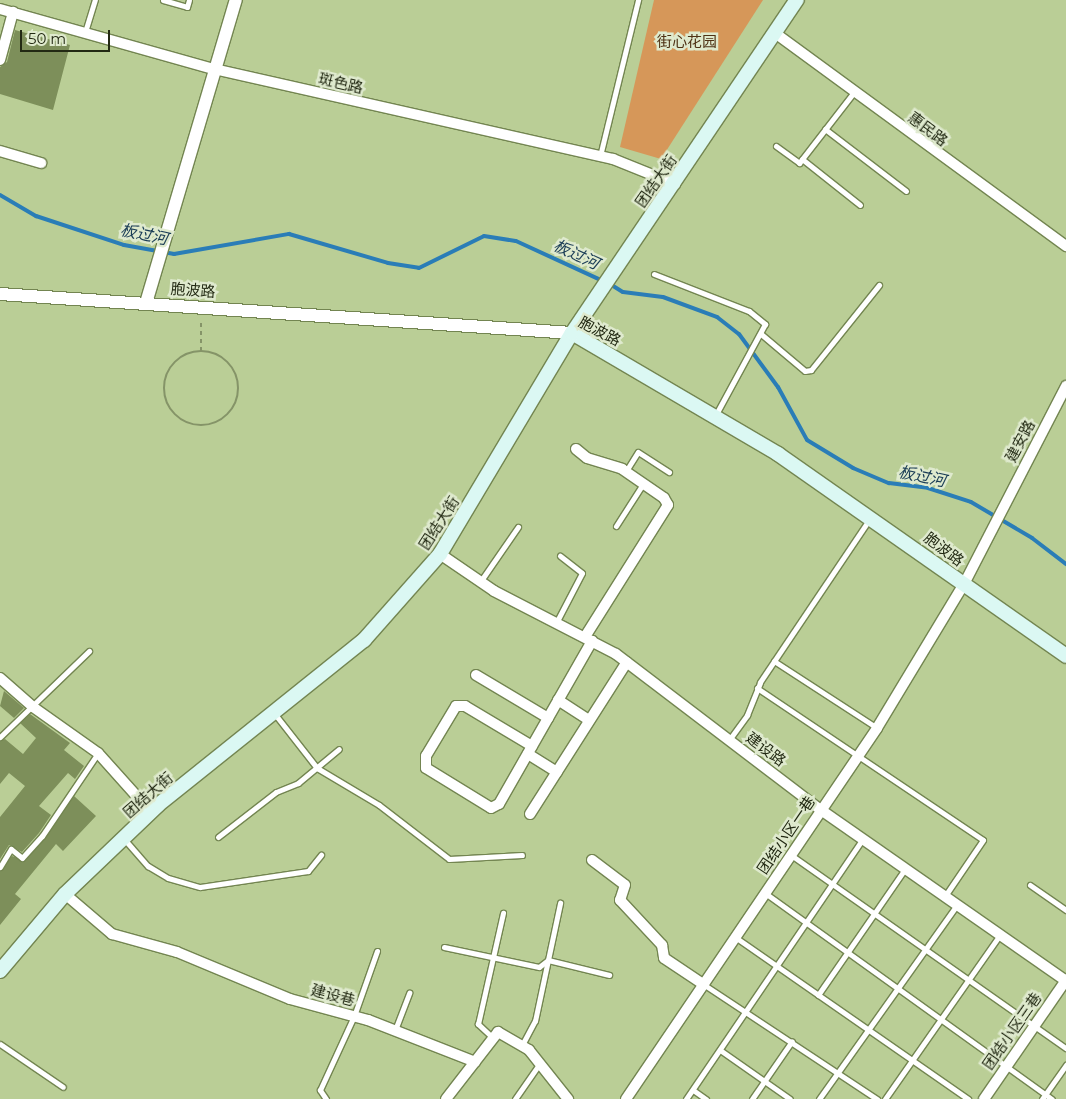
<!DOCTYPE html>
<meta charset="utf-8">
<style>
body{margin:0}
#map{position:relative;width:1066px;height:1099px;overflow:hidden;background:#bace96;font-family:Montserrat,"Noto Sans SC",sans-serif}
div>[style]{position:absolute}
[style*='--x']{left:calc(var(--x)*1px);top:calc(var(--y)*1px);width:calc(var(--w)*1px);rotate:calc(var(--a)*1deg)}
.green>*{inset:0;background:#d69759}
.stream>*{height:4px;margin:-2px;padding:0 2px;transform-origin:2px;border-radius:2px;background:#2a7db7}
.building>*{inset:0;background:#7d8f5a}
.path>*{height:2px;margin-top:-1px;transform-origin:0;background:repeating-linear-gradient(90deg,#859468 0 4px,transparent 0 8px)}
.path>.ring{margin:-1px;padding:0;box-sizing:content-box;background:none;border:2px solid #859468;border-radius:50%}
.roads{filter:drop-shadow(1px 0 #738551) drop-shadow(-1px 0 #738551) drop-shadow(0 1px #738551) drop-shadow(0 -1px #738551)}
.service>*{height:5px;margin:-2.5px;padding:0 2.5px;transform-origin:2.5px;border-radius:2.5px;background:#fff}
.minor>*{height:10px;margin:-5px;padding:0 5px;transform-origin:5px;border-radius:5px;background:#fff}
.tertiary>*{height:12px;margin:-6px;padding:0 6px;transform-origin:6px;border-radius:6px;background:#fff}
.secondary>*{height:14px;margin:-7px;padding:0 7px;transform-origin:7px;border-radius:7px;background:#dbf8f3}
span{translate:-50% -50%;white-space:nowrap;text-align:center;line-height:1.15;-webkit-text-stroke:5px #dfeace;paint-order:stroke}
.park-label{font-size:15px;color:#4e3114}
.street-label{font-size:15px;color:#222913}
.water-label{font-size:16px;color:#1a3c55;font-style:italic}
.scale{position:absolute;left:20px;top:30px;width:90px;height:22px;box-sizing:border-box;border:2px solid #222913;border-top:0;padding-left:6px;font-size:15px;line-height:18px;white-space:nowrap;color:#222913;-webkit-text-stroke:4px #dfeace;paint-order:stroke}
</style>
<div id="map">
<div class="green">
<div style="clip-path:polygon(654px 0,763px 0,661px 159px,620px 147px)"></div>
</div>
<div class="stream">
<div style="--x:0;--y:195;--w:42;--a:30.3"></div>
<div style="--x:36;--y:216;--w:93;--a:18.2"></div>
<div style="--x:124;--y:245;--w:51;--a:10.2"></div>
<div style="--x:174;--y:254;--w:117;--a:-9.9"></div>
<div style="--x:289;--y:234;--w:103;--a:16.3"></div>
<div style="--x:388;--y:263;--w:31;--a:9"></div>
<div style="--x:419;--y:268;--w:72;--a:-26.2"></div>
<div style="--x:484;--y:236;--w:32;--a:9"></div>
<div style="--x:516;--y:241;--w:96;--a:24.7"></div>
<div style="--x:610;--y:284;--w:15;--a:32"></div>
<div style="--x:623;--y:292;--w:40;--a:7.1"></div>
<div style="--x:663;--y:297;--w:58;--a:20.3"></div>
<div style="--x:717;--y:317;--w:28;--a:38"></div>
<div style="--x:739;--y:334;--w:66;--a:53.7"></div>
<div style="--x:778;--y:387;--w:60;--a:61.3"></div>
<div style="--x:807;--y:440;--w:54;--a:31.3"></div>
<div style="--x:853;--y:468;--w:39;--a:23"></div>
<div style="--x:889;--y:483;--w:39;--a:7"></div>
<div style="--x:928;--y:488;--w:45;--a:18"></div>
<div style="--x:971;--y:502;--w:71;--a:30.5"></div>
<div style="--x:1032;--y:538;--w:43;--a:37.4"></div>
</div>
<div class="building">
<div style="clip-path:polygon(15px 30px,70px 45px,53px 110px,0 94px,0 67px,7px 62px)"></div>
<div style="clip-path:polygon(4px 691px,24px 708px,14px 718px,0 706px)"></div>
<div style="clip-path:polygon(30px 714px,70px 743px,64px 750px,84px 766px,75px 779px,68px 773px,39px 806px,51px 815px,39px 833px,22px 852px,9px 845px,0 859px,0 817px,25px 786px,9px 773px,0 784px,0 741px,5px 739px,23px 754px,36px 738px,20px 723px)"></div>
<div style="clip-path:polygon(74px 796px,96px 816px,63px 851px,56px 844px,15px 894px,21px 899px,0 925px,0 871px,12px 856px,25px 861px)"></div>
</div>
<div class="path">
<div style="--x:201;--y:351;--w:31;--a:-90"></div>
<div class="ring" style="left:164px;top:351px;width:72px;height:72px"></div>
</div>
<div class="roads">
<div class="service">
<div style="--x:163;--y:0;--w:25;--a:16"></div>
<div style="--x:187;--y:7;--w:7;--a:-74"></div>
<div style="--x:85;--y:32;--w:34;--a:-73"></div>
<div style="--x:825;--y:129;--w:102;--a:37.4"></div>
<div style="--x:776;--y:146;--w:29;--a:36"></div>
<div style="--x:799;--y:163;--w:90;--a:-52.2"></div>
<div style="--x:600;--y:156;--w:161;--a:-76.3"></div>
<div style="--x:802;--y:159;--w:74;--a:38.4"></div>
<div style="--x:654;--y:274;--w:102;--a:21.3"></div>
<div style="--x:749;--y:311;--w:21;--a:39"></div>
<div style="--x:765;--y:324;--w:105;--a:118.5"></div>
<div style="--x:761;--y:334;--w:57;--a:40.1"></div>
<div style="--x:805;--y:371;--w:6;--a:-9"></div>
<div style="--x:811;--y:370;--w:109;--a:-51.3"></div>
<div style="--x:626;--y:471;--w:22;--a:-58"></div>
<div style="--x:638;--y:452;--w:37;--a:33"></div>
<div style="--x:616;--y:526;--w:50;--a:-57.3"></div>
<div style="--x:480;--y:582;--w:67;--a:-55.4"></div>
<div style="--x:556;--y:623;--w:56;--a:-62.5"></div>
<div style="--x:582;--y:573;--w:28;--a:-142"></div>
<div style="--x:774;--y:661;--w:123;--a:33"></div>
<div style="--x:757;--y:688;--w:272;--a:33.9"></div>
<div style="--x:983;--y:840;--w:68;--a:124.2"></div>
<div style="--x:274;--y:713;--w:70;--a:52"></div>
<div style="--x:317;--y:768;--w:72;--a:30.8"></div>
<div style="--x:379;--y:805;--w:88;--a:37.6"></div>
<div style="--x:449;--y:859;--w:73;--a:-3.1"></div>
<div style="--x:0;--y:737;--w:124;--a:-44"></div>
<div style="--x:729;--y:740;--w:31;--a:-54"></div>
<div style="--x:747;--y:715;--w:35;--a:-68"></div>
<div style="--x:760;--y:682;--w:195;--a:-56.1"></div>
<div style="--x:218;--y:837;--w:73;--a:-37.8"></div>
<div style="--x:276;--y:792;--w:24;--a:-22"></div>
<div style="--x:298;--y:783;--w:53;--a:-39.7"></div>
<div style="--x:125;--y:840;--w:35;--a:49"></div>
<div style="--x:148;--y:866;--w:23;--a:31"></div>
<div style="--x:168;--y:878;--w:33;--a:16"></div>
<div style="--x:200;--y:887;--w:109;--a:-8.4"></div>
<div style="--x:308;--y:871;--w:21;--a:-51"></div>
<div style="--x:791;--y:855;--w:336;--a:35.1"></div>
<div style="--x:0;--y:867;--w:21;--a:-59"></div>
<div style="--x:11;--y:849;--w:14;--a:39"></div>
<div style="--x:22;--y:858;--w:30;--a:-48"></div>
<div style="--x:42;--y:836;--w:100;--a:-56"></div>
<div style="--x:1030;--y:885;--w:44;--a:34.8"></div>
<div style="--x:765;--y:893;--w:353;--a:35.7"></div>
<div style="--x:735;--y:937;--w:284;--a:34.8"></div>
<div style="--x:444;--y:947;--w:97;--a:11.9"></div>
<div style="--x:539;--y:967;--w:11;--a:-38"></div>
<div style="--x:548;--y:960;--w:63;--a:13.8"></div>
<div style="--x:703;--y:984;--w:209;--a:33.5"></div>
<div style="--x:818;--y:995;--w:153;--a:-55.4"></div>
<div style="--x:395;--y:1030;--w:40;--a:-69"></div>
<div style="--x:493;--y:1038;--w:21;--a:-137"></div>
<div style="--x:478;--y:1024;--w:114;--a:-77.3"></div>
<div style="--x:0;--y:1044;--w:76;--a:34.3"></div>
<div style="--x:522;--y:1045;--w:27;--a:-62"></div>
<div style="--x:535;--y:1021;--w:121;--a:-78"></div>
<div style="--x:720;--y:1050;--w:85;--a:35"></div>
<div style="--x:693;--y:1090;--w:16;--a:35"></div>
<div style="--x:326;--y:1099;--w:11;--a:-124"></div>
<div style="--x:320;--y:1090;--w:81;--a:-65.3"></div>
<div style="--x:354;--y:1016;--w:69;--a:-70.5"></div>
<div style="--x:515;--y:1099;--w:44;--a:-55.2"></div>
<div style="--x:686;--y:1099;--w:315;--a:-55.8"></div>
<div style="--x:752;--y:1099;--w:70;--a:-55.4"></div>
<div style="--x:819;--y:1099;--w:238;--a:-54.6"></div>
<div style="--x:885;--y:1099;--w:200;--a:-55"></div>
<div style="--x:1042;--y:1099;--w:42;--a:-54.8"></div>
</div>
<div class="minor">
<div style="--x:0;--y:9;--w:222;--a:15.7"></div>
<div style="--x:214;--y:69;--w:409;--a:12.7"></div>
<div style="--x:613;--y:159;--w:67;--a:22"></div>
<div style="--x:775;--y:33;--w:361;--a:36.2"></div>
<div style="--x:0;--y:60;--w:50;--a:-74.8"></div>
<div style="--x:0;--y:151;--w:43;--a:16.3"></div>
<div style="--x:576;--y:449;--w:14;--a:39"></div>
<div style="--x:587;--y:458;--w:37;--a:17"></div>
<div style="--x:622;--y:469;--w:51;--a:34.6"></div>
<div style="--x:664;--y:498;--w:8;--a:60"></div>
<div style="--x:668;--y:505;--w:156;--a:122.2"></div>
<div style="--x:440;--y:554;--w:65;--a:34.4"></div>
<div style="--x:494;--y:591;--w:137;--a:27.3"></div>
<div style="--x:616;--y:654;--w:258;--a:37.3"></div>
<div style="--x:821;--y:810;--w:299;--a:34.9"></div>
<div style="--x:476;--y:675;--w:84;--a:30.8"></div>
<div style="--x:0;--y:678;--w:44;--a:41.3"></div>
<div style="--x:33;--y:707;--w:80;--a:35.3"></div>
<div style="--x:98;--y:753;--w:79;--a:48.1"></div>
<div style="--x:558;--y:700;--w:37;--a:33"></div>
<div style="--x:532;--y:746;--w:78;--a:-149.2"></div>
<div style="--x:465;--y:706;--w:9;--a:180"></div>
<div style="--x:456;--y:706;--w:58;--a:121"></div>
<div style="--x:426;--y:756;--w:12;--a:90"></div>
<div style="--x:426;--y:768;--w:76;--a:31.6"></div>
<div style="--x:491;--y:808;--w:9;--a:-27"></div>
<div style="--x:499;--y:804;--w:188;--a:-60.3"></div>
<div style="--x:528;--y:754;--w:34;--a:32"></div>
<div style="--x:530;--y:814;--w:180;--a:-57.5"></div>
<div style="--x:592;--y:860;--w:41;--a:37.1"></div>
<div style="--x:625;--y:885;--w:16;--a:108"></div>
<div style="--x:620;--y:900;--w:62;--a:47"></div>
<div style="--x:662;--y:945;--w:13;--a:81"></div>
<div style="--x:664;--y:958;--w:47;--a:33.7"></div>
<div style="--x:65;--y:894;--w:62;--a:40.4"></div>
<div style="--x:112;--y:934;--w:67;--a:15.5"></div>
<div style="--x:177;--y:952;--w:122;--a:22.6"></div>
<div style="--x:290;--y:999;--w:81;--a:15.1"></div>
<div style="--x:368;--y:1020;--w:115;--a:21.4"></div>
<div style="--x:446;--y:1099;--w:85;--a:-52.2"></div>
<div style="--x:498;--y:1032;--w:36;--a:30"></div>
<div style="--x:529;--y:1050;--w:63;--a:51.5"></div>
<div style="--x:626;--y:1099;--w:448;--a:-55.9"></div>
<div style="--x:877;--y:728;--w:168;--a:-58.9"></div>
<div style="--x:964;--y:584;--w:223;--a:-62.7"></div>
<div style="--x:984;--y:1099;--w:145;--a:-55.4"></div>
</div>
<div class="tertiary">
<div style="--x:0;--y:294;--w:573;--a:3.9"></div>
<div style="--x:146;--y:303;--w:316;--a:-73.5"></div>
</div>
<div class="secondary">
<div style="--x:572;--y:333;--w:239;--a:30.4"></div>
<div style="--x:778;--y:454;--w:352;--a:35"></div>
<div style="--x:0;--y:971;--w:101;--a:-49.8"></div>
<div style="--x:65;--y:894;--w:129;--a:-43.7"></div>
<div style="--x:158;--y:805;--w:264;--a:-38.7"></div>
<div style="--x:364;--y:640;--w:115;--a:-48.5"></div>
<div style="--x:440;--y:554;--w:257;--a:-59.2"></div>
<div style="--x:572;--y:333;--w:402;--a:-56"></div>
</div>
</div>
<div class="park-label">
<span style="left:687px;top:42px">街心花园</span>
</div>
<div class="street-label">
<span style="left:341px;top:83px;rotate:13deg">斑色路</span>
<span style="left:928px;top:129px;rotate:37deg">惠民路</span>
<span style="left:656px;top:181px;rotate:-55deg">团结大街</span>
<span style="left:193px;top:290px;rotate:4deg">胞波路</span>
<span style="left:600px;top:331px;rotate:28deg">胞波路</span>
<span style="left:1020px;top:441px;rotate:-62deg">建安路</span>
<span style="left:439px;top:523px;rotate:-57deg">团结大街</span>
<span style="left:944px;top:549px;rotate:37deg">胞波路</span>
<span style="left:766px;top:749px;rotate:37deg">建设路</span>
<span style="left:148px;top:795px;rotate:-41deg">团结大街</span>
<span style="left:786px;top:835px;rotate:-56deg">团结小区一巷</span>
<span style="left:333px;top:995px;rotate:15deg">建设巷</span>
<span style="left:1012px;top:1031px;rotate:-55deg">团结小区三巷</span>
</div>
<div class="water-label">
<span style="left:144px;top:235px;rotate:12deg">板过河</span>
<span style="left:576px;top:255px;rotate:25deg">板过河</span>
<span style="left:922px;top:477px;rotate:12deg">板过河</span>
</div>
<div class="scale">50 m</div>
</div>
